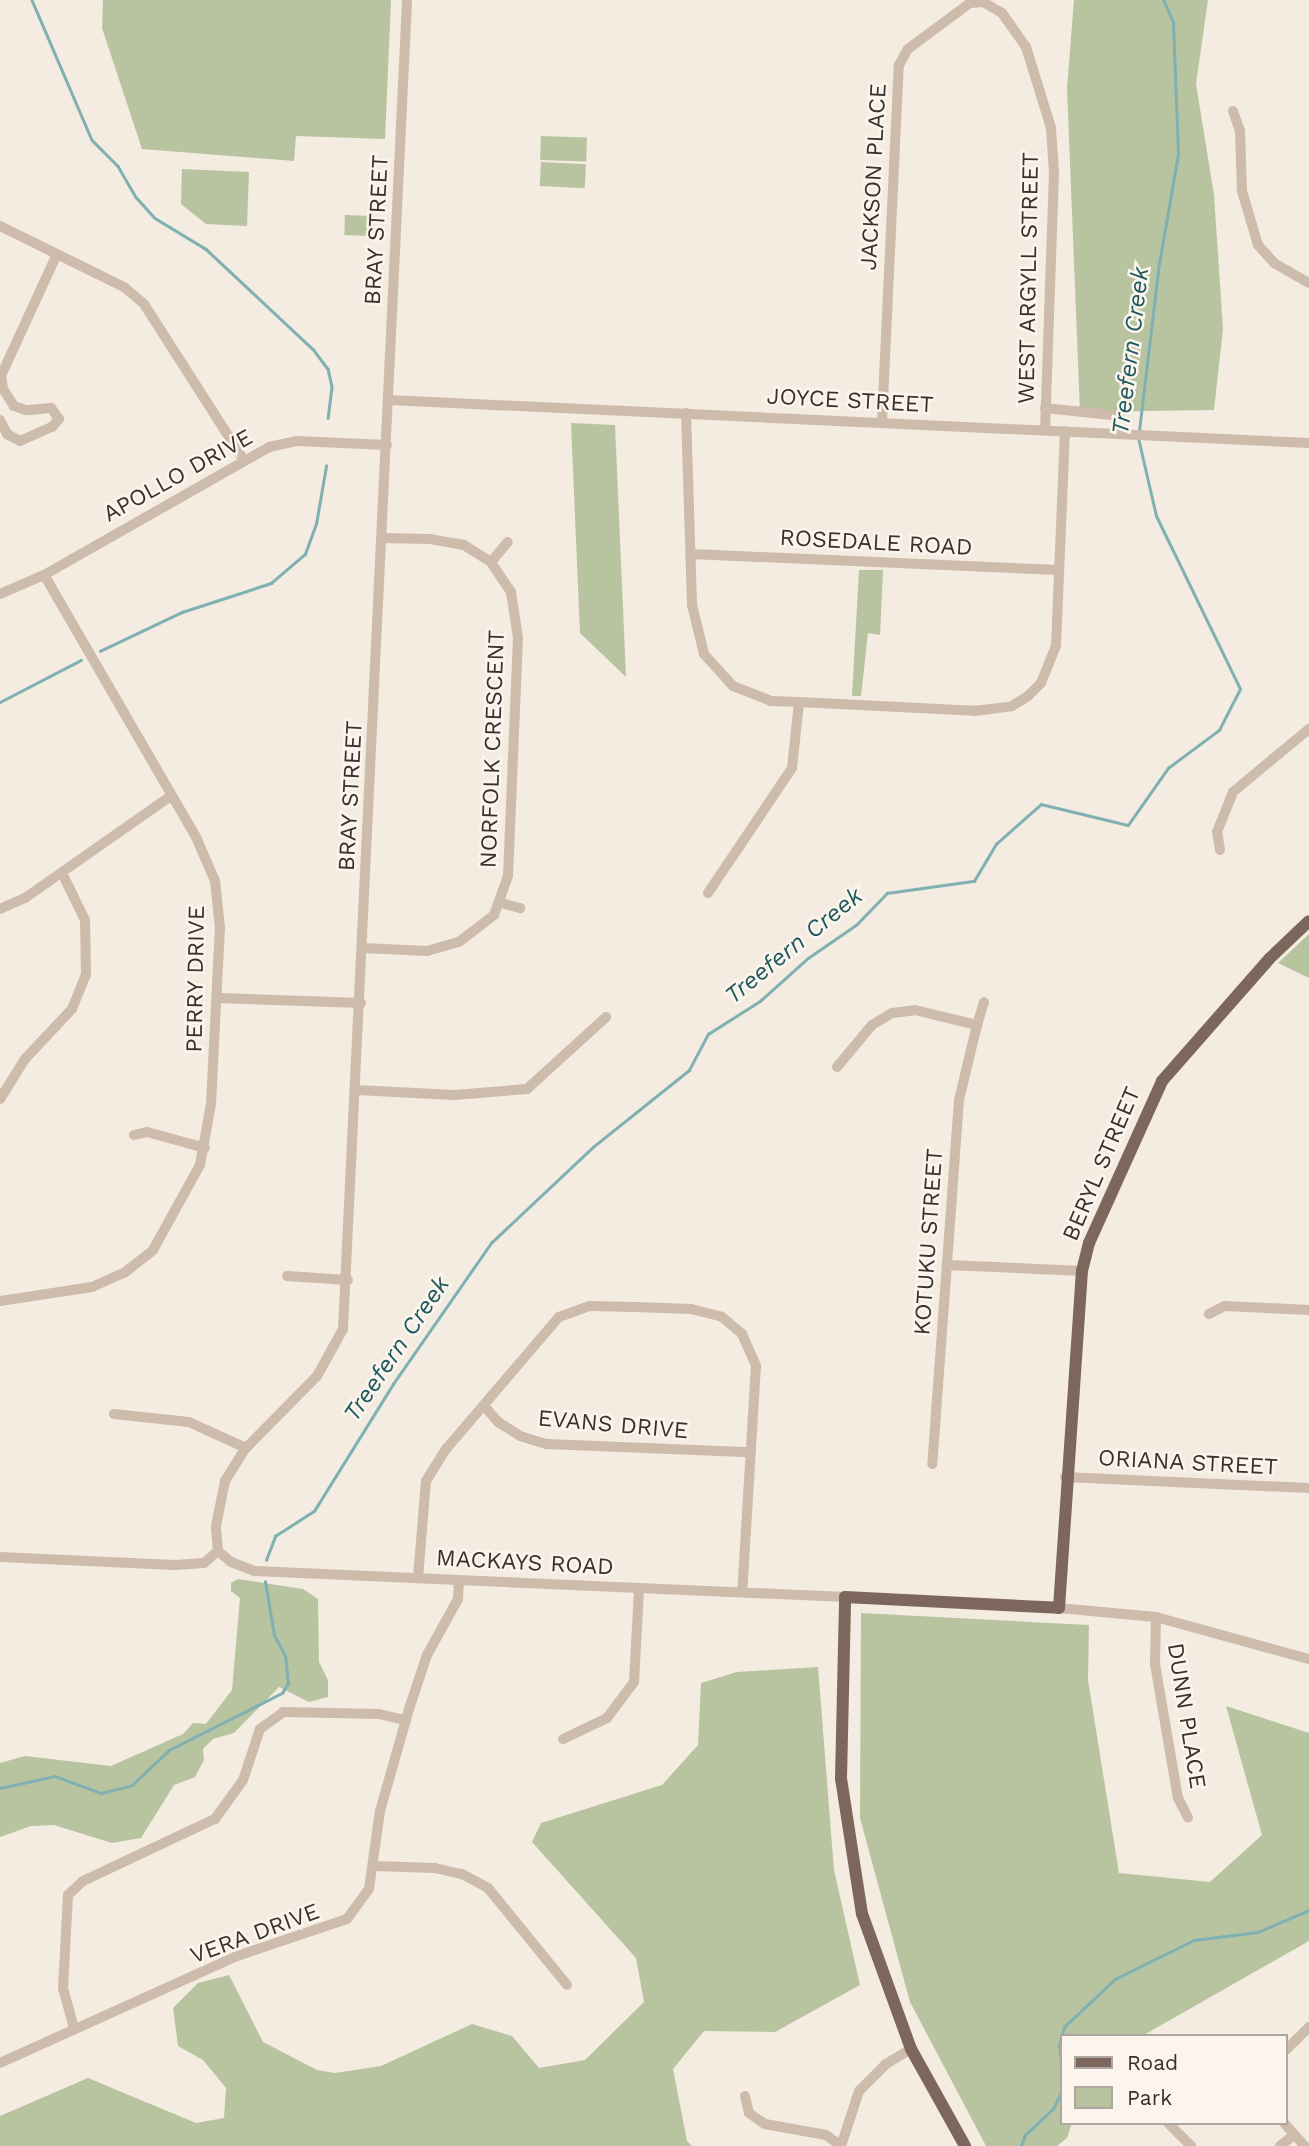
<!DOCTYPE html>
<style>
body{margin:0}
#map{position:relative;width:1309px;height:2146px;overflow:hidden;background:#f4ebe1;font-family:"Work Sans",sans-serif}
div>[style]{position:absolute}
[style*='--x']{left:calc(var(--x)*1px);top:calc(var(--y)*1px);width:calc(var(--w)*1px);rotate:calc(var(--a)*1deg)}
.green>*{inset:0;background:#b8c4a0;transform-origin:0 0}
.stream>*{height:2.5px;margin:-1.25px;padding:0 1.25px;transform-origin:1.25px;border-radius:1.25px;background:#7fb0b2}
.minor>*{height:10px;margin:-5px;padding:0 5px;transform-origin:5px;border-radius:5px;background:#cdbbac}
.major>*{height:12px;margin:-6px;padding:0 6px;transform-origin:6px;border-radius:6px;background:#7d675c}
span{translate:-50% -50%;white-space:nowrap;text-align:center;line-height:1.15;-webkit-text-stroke:5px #fbf5ee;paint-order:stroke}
.street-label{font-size:23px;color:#3b302b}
.water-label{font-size:24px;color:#1f5a5e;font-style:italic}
.legend{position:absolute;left:1060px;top:2034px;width:228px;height:91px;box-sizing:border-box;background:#fbf5ee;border:2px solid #aea6a0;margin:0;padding:9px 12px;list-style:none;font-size:21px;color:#3b302b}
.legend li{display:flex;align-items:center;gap:14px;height:35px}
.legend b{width:35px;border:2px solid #aea6a0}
</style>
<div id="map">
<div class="green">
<div style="clip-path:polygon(103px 0,391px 0,385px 139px,296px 136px,294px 161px,142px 149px,102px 28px)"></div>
<div style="clip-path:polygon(1074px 0,1208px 0,1196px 84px,1214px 195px,1223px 329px,1214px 410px,1080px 412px,1067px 88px)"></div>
<div style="left:541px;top:136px;width:46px;height:24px;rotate:2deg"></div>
<div style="left:541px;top:162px;width:45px;height:24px;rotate:3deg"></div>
<div style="clip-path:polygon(182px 169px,249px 172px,247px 226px,206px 224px,181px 204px)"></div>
<div style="left:345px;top:215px;width:29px;height:20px;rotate:2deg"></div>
<div style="clip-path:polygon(571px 423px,615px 425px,626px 677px,580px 633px)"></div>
<div style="clip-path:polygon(859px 570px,883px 570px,880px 635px,868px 633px,861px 696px,852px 696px)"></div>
<div style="clip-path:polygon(1309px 934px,1309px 978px,1278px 963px)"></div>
<div style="clip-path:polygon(238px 1579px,303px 1589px,318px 1599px,319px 1662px,328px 1680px,328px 1697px,309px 1702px,279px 1687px,234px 1733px,213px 1739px,203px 1749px,204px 1760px,195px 1777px,174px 1785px,141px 1838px,112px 1843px,54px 1825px,31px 1826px,0 1837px,0 1763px,25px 1756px,111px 1766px,183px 1734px,193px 1723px,206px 1724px,232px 1690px,240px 1598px,231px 1591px,231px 1583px)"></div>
<div style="clip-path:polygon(861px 1613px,1089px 1625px,1088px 1680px,1119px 1873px,1210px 1882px,1262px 1835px,1226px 1706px,1309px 1733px,1309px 1941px,1142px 2036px,1062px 2036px,1062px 2123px,1072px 2123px,1067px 2138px,1057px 2146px,986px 2146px,910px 2002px,860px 1818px)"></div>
<div style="clip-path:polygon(818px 1667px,834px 1870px,860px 1985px,775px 2032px,704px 2031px,673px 2069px,687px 2141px,692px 2146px,0 2146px,0 2116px,88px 2078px,196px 2123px,224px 2118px,226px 2088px,203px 2060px,178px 2046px,173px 2008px,198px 1983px,229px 1975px,263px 2042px,317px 2070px,335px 2073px,381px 2066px,472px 2024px,512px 2036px,539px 2068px,585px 2060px,644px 2002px,636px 1958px,532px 1842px,541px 1823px,662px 1785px,698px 1745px,701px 1683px,737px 1672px)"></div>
</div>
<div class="stream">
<div style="--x:32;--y:0;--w:152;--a:66.8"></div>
<div style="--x:92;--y:140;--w:37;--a:45"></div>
<div style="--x:118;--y:166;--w:36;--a:60"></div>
<div style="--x:136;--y:197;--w:28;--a:48"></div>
<div style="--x:155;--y:218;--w:60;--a:31.3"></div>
<div style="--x:206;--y:249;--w:146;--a:43.1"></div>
<div style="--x:313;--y:349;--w:25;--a:53"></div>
<div style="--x:328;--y:369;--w:18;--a:77"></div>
<div style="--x:332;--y:387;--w:31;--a:97"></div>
<div style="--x:1139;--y:431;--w:168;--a:-83.2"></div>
<div style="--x:1159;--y:264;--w:112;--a:-80.2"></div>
<div style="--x:1178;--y:154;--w:132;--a:-92.2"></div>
<div style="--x:1173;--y:22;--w:24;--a:-114"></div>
<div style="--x:100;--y:651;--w:91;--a:-25.4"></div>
<div style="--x:182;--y:612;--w:94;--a:-18"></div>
<div style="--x:271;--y:583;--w:45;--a:-40.5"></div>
<div style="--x:305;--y:554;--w:32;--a:-70"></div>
<div style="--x:316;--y:524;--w:59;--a:-80.2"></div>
<div style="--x:0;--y:702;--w:91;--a:-27.4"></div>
<div style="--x:266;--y:1560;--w:26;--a:-69"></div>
<div style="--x:275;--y:1536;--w:46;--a:-32.7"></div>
<div style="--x:314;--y:1511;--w:150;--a:-58.1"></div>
<div style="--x:393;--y:1384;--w:172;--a:-55.2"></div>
<div style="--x:491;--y:1243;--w:140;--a:-43.3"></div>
<div style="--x:593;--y:1147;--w:123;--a:-38.7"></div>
<div style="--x:689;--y:1070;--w:41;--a:-62.2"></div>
<div style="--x:708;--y:1034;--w:62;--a:-32.4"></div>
<div style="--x:760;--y:1001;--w:64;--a:-41.9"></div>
<div style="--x:808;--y:958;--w:58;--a:-34.5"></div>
<div style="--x:856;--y:925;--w:45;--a:-45.9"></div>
<div style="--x:887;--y:893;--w:88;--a:-7.9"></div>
<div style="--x:974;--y:881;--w:43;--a:-59.3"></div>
<div style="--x:996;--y:844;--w:60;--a:-41.6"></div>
<div style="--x:1041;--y:804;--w:89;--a:13.6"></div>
<div style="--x:1128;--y:825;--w:70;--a:-54.9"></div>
<div style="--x:1168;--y:768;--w:64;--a:-36.7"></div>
<div style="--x:1219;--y:730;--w:46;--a:-62.9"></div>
<div style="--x:1240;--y:689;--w:192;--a:-115.9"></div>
<div style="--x:1156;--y:516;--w:80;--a:-103"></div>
<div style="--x:0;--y:1788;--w:56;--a:-12.3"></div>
<div style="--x:55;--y:1776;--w:49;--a:20.3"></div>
<div style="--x:101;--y:1793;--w:32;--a:-14"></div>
<div style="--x:132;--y:1785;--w:51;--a:-43.4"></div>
<div style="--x:169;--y:1750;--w:127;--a:-26.8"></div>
<div style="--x:282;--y:1693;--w:12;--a:-59"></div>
<div style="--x:288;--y:1683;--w:27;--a:-96"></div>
<div style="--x:285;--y:1656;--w:24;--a:-118"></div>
<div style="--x:274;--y:1635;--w:54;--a:-99.6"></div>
<div style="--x:1062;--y:2073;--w:28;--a:-96"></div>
<div style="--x:1059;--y:2045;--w:19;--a:-74"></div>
<div style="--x:1064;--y:2027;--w:70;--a:-43.3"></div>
<div style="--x:1115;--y:1979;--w:88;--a:-26.3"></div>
<div style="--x:1194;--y:1940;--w:64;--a:-7.1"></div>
<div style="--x:1258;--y:1932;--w:56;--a:-23.3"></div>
<div style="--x:1021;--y:2146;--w:12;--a:-70"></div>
<div style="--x:1025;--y:2135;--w:38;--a:-43"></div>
<div style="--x:1053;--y:2109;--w:21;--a:-65"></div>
</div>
<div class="minor">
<div style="--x:1233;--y:111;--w:21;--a:71"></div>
<div style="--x:1240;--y:131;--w:60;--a:88.1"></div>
<div style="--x:1242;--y:191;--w:56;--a:73.5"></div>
<div style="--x:1258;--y:245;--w:24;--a:48"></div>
<div style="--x:1274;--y:263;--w:40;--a:29.7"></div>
<div style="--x:0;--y:226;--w:138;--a:26.2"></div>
<div style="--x:124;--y:287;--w:26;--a:40"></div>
<div style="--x:144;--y:304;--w:184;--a:57.4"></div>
<div style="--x:0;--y:378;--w:136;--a:-65.3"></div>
<div style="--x:389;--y:400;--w:921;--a:2.68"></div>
<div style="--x:1045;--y:408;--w:76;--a:6"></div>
<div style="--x:686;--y:413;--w:192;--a:88.2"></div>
<div style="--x:692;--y:605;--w:50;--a:76.2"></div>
<div style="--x:704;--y:654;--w:43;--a:47.8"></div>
<div style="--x:733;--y:686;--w:41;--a:21.5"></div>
<div style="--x:771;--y:701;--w:28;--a:2"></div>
<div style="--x:799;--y:702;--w:175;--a:2.9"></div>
<div style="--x:974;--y:711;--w:38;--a:-7"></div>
<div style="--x:1012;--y:706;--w:19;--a:-32"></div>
<div style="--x:1028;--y:696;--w:18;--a:-45"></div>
<div style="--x:1041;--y:683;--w:40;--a:-68"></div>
<div style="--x:1056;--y:646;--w:215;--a:-87.6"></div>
<div style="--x:0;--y:420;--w:16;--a:63"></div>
<div style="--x:7;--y:434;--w:15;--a:28"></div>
<div style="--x:20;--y:441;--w:35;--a:-24"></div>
<div style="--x:52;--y:427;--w:11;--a:-49"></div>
<div style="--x:59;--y:419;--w:14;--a:-126"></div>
<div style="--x:51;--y:408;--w:25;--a:175"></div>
<div style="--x:26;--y:410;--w:13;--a:-162"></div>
<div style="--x:14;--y:406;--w:20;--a:-123"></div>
<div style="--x:3;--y:389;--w:14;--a:-98"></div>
<div style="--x:882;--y:421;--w:356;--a:-87.3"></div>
<div style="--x:899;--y:65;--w:18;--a:-61"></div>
<div style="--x:908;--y:49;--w:77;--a:-36.6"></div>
<div style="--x:970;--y:3;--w:13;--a:-4"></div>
<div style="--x:983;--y:2;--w:22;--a:30"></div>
<div style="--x:1002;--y:13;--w:42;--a:54.8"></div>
<div style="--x:1026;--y:47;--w:85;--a:72.8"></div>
<div style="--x:1051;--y:128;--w:45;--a:86.2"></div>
<div style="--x:1054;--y:173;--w:257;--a:92"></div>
<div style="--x:691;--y:554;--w:368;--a:2.5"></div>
<div style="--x:491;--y:562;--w:26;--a:-50"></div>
<div style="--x:0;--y:594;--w:48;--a:-23.4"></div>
<div style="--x:44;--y:575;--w:259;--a:-29.6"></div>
<div style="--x:269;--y:447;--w:29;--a:-12"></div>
<div style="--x:297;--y:441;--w:90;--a:2.5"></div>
<div style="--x:1220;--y:850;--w:18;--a:-99"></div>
<div style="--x:1217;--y:832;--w:43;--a:-68.2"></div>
<div style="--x:1233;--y:792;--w:99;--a:-39.7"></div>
<div style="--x:708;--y:893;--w:151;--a:-56.1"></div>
<div style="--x:792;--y:768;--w:66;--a:-83.9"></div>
<div style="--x:501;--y:903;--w:20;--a:15"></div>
<div style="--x:0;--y:909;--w:27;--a:-24"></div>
<div style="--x:25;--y:898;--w:179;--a:-35"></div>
<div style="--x:363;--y:948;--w:64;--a:2.7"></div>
<div style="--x:427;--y:951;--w:33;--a:-16"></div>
<div style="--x:459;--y:942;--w:44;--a:-37.6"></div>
<div style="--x:494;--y:915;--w:41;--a:-70.3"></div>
<div style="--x:508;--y:876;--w:238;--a:-87.6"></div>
<div style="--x:518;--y:638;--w:47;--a:-98.7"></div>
<div style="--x:511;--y:592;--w:36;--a:-124"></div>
<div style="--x:491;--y:562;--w:32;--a:-148"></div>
<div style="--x:464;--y:545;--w:34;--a:-170"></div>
<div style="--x:431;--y:539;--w:49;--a:-178.8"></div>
<div style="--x:217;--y:998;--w:144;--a:2"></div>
<div style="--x:977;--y:1025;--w:24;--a:-73"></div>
<div style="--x:837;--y:1067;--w:55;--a:-50.2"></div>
<div style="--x:872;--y:1025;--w:23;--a:-31"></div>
<div style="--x:892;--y:1013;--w:23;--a:-7"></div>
<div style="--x:915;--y:1010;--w:64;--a:13.6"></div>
<div style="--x:977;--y:1025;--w:77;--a:103.5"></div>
<div style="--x:959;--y:1100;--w:365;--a:94.2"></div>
<div style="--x:357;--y:1090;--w:97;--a:3"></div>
<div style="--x:454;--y:1095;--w:73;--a:-4.7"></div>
<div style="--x:527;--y:1089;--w:107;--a:-42.3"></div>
<div style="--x:0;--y:1099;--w:47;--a:-58"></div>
<div style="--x:25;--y:1059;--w:69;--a:-46.8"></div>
<div style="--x:72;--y:1009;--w:37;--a:-68"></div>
<div style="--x:86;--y:975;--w:55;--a:-91"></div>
<div style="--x:85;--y:920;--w:52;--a:-116.1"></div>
<div style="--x:134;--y:1135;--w:13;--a:-13"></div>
<div style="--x:147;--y:1132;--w:60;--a:15.4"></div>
<div style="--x:947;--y:1265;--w:135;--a:2.5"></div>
<div style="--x:287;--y:1276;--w:61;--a:3.8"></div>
<div style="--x:0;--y:1301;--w:93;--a:-8.7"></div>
<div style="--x:92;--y:1287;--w:35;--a:-24"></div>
<div style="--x:124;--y:1273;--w:37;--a:-38"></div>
<div style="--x:153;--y:1250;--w:97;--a:-61.1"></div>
<div style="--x:200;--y:1165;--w:62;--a:-79.8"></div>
<div style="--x:211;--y:1104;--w:176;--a:-87.1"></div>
<div style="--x:220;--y:928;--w:47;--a:-96.1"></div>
<div style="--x:215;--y:881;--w:48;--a:-113.4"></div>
<div style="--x:196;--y:837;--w:303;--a:-120.1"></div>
<div style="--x:1209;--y:1314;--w:18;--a:-27"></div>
<div style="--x:1225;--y:1306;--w:84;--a:2.7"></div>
<div style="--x:485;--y:1407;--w:20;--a:49"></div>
<div style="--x:498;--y:1422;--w:26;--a:32"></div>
<div style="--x:520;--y:1436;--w:28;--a:17"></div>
<div style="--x:547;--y:1444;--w:203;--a:2.3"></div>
<div style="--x:114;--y:1414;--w:75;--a:6.1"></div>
<div style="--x:189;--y:1422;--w:63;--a:24.5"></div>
<div style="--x:1065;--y:1477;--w:244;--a:2.6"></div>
<div style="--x:218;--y:1551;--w:25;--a:-95"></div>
<div style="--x:216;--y:1526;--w:46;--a:-78.7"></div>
<div style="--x:225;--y:1481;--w:39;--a:-58"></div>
<div style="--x:246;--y:1448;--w:101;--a:-45.4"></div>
<div style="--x:317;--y:1376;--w:54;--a:-61"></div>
<div style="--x:343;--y:1329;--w:1331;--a:-87.24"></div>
<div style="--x:218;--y:1551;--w:17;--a:40"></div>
<div style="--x:231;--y:1562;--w:26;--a:21"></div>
<div style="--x:255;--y:1571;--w:591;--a:2.52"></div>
<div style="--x:0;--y:1557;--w:175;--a:2.6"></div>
<div style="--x:175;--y:1565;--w:29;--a:-4"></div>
<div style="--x:204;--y:1563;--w:18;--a:-41"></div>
<div style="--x:418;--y:1578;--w:97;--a:-85.3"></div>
<div style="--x:426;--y:1481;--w:39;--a:-58"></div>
<div style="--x:447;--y:1448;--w:172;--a:-49.5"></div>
<div style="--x:559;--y:1317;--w:33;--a:-20"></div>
<div style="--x:590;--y:1306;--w:44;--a:1.3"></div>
<div style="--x:634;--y:1307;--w:57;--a:2"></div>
<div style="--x:691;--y:1309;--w:32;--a:14"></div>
<div style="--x:722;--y:1317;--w:26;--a:40"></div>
<div style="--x:742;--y:1334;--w:35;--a:66"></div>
<div style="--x:756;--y:1366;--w:226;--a:93.5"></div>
<div style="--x:1059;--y:1608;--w:97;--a:5.3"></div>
<div style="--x:1156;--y:1617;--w:159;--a:15.4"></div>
<div style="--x:1156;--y:1617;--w:47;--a:91.2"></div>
<div style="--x:1155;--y:1664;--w:136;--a:80.3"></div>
<div style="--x:1178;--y:1798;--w:22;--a:63"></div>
<div style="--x:563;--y:1739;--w:49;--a:-25.5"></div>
<div style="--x:607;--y:1718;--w:45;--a:-53.1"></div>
<div style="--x:634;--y:1682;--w:93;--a:-86.9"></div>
<div style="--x:374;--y:1866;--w:61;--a:1.9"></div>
<div style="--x:435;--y:1868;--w:28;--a:13"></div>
<div style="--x:462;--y:1874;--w:30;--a:28"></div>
<div style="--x:488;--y:1888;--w:125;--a:50.8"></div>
<div style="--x:74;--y:2028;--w:41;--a:-105.4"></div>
<div style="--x:63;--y:1988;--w:93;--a:-86.9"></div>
<div style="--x:68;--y:1895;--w:21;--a:-43"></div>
<div style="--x:83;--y:1881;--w:146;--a:-25.2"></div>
<div style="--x:215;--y:1819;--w:48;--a:-54.3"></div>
<div style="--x:243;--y:1780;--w:54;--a:-71.6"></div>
<div style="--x:260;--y:1729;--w:29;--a:-36"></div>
<div style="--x:283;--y:1712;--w:96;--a:1.2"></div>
<div style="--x:379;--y:1714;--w:28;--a:13"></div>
<div style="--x:1286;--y:2050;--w:33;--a:-45"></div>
<div style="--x:0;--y:2063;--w:260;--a:-24.3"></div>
<div style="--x:237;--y:1956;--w:116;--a:-18.6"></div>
<div style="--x:347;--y:1919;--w:37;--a:-54"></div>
<div style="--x:369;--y:1889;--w:79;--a:-82"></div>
<div style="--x:380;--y:1811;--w:109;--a:-74.1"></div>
<div style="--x:410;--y:1706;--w:54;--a:-71.6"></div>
<div style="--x:427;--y:1655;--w:64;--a:-61"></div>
<div style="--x:458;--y:1599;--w:18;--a:-87"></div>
<div style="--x:745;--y:2096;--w:17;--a:77"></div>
<div style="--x:749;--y:2113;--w:19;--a:35"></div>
<div style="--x:765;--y:2124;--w:62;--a:10.2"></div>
<div style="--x:826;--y:2135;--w:19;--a:36"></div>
<div style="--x:1168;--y:2123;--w:33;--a:45"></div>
<div style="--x:1284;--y:2123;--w:31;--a:48"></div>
<div style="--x:841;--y:2146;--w:58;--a:-71.9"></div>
<div style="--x:859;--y:2091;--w:38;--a:-45"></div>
<div style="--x:886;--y:2064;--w:29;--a:-31"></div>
<div style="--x:1280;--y:2146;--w:16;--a:-38"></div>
</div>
<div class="major">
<div style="--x:965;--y:2146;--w:111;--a:-119.1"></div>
<div style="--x:911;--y:2049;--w:144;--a:-109.9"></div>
<div style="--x:862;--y:1914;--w:137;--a:-98.8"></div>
<div style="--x:841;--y:1779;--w:182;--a:-88.7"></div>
<div style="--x:845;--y:1597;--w:214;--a:2.9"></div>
<div style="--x:1059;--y:1608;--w:338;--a:-86.1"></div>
<div style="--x:1082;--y:1271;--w:29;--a:-76"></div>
<div style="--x:1089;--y:1243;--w:178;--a:-65.7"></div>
<div style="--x:1162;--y:1081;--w:162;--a:-48.7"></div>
<div style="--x:1269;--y:959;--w:55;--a:-43.5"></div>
</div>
<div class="street-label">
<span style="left:874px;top:177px;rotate:-87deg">JACKSON PLACE</span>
<span style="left:377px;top:230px;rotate:-87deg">BRAY STREET</span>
<span style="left:1029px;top:278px;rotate:-89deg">WEST ARGYLL STREET</span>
<span style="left:850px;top:401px;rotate:3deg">JOYCE STREET</span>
<span style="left:178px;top:476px;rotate:-29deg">APOLLO DRIVE</span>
<span style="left:876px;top:543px;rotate:3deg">ROSEDALE ROAD</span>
<span style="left:493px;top:749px;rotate:-88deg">NORFOLK CRESCENT</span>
<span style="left:351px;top:796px;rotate:-87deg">BRAY STREET</span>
<span style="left:196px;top:979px;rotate:-89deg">PERRY DRIVE</span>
<span style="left:1102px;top:1164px;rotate:-67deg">BERYL STREET</span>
<span style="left:929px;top:1242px;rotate:-86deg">KOTUKU STREET</span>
<span style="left:613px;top:1425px;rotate:5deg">EVANS DRIVE</span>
<span style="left:1188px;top:1463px;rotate:3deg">ORIANA STREET</span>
<span style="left:525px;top:1563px;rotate:3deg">MACKAYS ROAD</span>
<span style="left:1186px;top:1716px;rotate:81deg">DUNN PLACE</span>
<span style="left:255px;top:1934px;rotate:-20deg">VERA DRIVE</span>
</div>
<div class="water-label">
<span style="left:1131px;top:351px;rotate:-83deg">Treefern Creek</span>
<span style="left:794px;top:946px;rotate:-39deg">Treefern Creek</span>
<span style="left:397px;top:1349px;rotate:-56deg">Treefern Creek</span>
</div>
<ul class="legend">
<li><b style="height:9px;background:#7d675c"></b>Road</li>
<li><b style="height:19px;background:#b8c4a0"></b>Park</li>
</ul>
</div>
